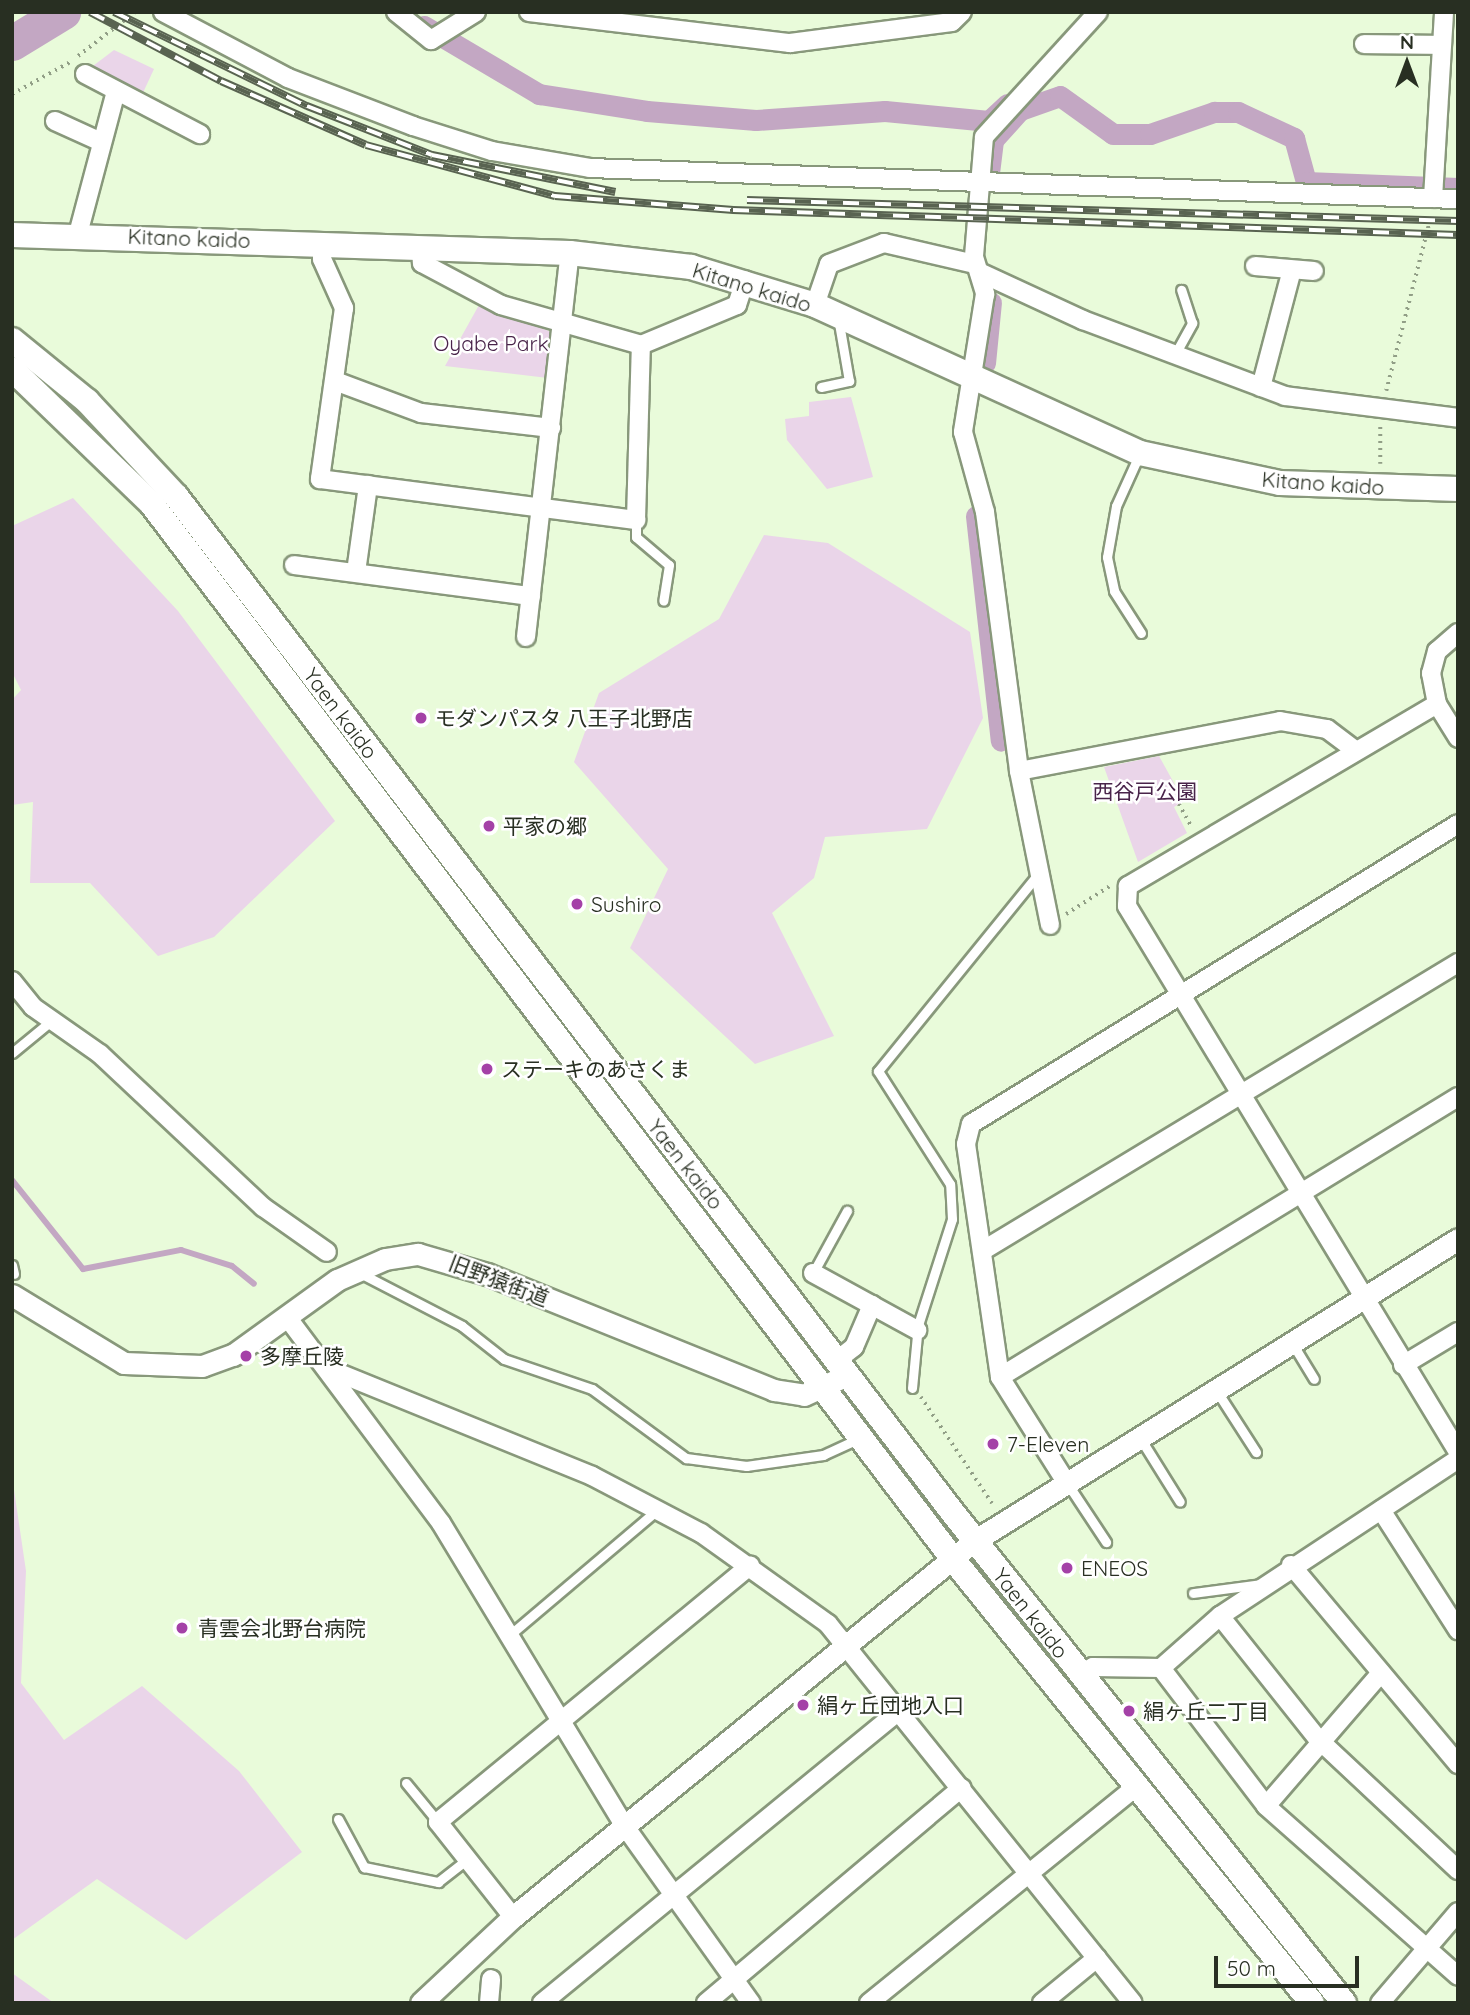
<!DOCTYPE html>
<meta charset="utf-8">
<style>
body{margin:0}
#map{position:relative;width:1470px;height:2015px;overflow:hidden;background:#e9fbda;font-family:Quicksand,"Noto Sans JP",sans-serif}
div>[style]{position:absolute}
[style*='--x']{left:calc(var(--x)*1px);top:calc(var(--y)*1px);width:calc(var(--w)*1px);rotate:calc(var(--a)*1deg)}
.green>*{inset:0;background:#ead5e9}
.stream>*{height:6px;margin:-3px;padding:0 3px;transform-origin:3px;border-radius:3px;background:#c3a7c3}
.canal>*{height:21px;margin:-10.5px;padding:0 10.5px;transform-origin:10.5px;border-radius:10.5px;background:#c3a7c3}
.river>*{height:35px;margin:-17.5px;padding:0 17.5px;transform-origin:17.5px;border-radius:17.5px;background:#c3a7c3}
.path>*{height:3.5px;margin-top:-1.75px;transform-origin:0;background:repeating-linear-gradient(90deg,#919e86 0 2px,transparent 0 7px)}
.roads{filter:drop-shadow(2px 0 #88987b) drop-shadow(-2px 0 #88987b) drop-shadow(0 2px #88987b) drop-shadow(0 -2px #88987b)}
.service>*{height:9px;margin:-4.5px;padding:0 4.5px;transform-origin:4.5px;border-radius:4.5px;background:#fff}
.minor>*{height:18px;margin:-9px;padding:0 9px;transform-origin:9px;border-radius:9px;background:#fff}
.tertiary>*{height:21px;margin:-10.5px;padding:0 10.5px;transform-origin:10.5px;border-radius:10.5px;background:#fff}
.secondary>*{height:24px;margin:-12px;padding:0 12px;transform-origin:12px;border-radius:12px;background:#fff}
.rail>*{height:8px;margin-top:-4px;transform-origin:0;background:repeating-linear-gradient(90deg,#fff 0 16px,#596351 0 32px);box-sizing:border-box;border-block:2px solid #596351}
.dots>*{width:19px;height:19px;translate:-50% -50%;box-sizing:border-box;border:4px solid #fff;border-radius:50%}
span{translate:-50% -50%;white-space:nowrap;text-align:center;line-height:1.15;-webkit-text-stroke:5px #fff;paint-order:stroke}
.street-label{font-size:21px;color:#282f22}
.park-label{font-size:21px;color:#49244a}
.poi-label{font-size:21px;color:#282f22}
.left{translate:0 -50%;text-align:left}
.frame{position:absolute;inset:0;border:14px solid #282f22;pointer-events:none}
.north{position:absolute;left:1372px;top:28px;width:70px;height:70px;-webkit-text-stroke:5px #fff;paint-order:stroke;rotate:0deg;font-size:19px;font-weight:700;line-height:28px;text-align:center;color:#282f22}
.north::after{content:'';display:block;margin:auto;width:24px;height:32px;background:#282f22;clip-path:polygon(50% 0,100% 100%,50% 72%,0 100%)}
.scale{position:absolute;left:1214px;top:1956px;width:145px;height:32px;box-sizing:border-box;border:4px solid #282f22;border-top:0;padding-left:9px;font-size:21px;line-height:24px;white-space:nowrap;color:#282f22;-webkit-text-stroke:5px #fff;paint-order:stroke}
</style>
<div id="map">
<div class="green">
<div style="clip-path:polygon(114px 50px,154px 69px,141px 97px,89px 69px)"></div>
<div style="clip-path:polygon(479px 305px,549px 331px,555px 338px,548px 378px,445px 366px)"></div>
<div style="clip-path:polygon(851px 397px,873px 477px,827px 489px,787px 440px,785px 419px,809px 416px,809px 402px)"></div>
<div style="clip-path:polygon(73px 498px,178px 611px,335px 821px,214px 937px,158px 956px,90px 883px,30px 883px,33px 802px,12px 805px,12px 700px,21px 690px,12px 672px,12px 526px)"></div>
<div style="clip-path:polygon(764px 535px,828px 543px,970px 632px,983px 718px,927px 829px,825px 837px,814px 878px,772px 913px,834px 1036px,755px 1064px,630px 948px,668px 869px,574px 762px,599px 693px,719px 619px)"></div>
<div style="clip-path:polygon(1159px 756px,1184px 801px,1174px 807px,1187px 833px,1138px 862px,1104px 767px)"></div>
<div style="clip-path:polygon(12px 1476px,26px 1571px,21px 1683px,64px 1740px,142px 1686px,239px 1771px,302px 1852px,186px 1940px,97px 1879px,12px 1940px)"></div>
<div style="clip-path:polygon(12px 1973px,54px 2003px,12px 2003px)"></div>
</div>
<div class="stream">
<div style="--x:12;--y:1180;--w:114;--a:51.4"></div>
<div style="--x:83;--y:1269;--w:100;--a:-11"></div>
<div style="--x:181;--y:1250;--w:53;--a:17.4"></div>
<div style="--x:232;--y:1266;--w:28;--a:39"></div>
</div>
<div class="canal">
<div style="--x:424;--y:26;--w:134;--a:30.6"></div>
<div style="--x:539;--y:94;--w:109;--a:8.9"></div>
<div style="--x:647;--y:111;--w:109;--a:4.7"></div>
<div style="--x:756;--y:120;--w:129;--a:-4"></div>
<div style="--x:885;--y:111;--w:104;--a:5.5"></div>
<div style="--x:989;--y:121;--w:25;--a:-43"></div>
<div style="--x:989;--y:173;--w:33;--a:-83"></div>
<div style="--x:993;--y:140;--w:40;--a:-48"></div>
<div style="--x:1020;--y:110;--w:42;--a:-19.3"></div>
<div style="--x:1060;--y:96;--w:65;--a:35.6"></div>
<div style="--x:1113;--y:134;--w:37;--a:0"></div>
<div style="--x:1150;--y:134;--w:68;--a:-19"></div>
<div style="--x:1214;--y:112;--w:24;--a:0"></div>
<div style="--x:1238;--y:112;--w:62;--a:24.9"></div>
<div style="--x:1294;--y:138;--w:46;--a:74.7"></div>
<div style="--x:1306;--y:182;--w:152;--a:2.3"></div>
<div style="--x:985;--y:363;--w:61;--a:-84.4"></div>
<div style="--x:976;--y:516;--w:226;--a:83.7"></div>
</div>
<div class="river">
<div style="--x:12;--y:43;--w:60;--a:-31.3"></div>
</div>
<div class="path">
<div style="--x:78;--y:56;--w:72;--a:-37.7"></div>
<div style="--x:12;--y:94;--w:68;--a:-28.8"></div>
<div style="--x:1386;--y:391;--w:181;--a:-75.6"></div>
<div style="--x:1380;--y:464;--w:38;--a:-90"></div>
<div style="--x:1179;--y:804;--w:26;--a:61"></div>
<div style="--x:1066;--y:914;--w:52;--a:-32.5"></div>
<div style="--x:921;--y:1397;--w:128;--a:56.2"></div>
</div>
<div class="roads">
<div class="service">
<div style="--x:1174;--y:356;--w:38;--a:-61"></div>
<div style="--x:1192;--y:323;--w:35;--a:-108"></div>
<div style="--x:821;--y:387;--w:29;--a:-12"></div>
<div style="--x:849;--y:381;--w:65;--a:-99.8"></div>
<div style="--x:1140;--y:453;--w:58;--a:114.4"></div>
<div style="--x:1116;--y:506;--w:52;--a:100"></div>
<div style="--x:1107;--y:557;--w:35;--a:78"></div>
<div style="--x:1114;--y:591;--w:50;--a:57.3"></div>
<div style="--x:636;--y:520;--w:17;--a:90"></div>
<div style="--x:636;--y:537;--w:43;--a:40.3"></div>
<div style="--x:669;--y:565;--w:36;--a:99"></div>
<div style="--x:12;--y:1053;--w:50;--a:-39.4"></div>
<div style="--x:12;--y:1265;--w:9;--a:77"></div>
<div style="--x:358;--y:1272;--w:117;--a:27.4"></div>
<div style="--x:462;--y:1326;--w:53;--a:38.2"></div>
<div style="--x:504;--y:1359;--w:93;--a:18.8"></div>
<div style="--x:592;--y:1389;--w:117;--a:36.3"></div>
<div style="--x:686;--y:1458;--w:61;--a:7.6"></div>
<div style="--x:746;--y:1466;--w:78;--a:-8.1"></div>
<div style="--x:823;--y:1455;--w:41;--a:-24.7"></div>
<div style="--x:813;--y:1273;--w:71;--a:-61.3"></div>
<div style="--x:1292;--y:1343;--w:42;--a:58.6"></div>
<div style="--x:912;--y:1388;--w:63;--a:-84.6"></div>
<div style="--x:918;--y:1325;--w:111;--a:-72.2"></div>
<div style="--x:952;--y:1219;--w:35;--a:-93"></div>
<div style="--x:950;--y:1184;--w:134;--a:-122.5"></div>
<div style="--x:878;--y:1071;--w:254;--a:-50.9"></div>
<div style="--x:1216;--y:1390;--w:74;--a:57.2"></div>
<div style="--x:1140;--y:1438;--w:75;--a:58"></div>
<div style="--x:1067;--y:1483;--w:71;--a:56.5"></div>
<div style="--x:1193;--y:1593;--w:69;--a:-7.5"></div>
<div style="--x:512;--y:1633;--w:190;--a:-40.3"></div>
<div style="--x:406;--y:1783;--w:50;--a:50.6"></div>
<div style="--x:338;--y:1819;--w:55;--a:61.6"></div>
<div style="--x:364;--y:1867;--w:76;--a:11.5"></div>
<div style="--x:438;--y:1882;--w:37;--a:-38"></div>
</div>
<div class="minor">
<div style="--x:163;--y:12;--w:141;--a:27.8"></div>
<div style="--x:288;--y:78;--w:134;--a:21"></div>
<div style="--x:413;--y:126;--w:83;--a:17.6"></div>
<div style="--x:492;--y:151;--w:99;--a:9.8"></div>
<div style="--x:590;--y:168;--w:869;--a:2.05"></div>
<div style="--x:396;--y:12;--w:45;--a:38.7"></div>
<div style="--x:431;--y:40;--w:53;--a:-31.9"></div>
<div style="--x:529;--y:12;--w:263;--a:6.8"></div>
<div style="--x:790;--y:43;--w:163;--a:-7.4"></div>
<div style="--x:952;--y:22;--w:14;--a:-45"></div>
<div style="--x:1098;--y:12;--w:169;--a:132.4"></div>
<div style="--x:984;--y:137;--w:120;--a:94.8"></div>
<div style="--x:974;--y:257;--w:39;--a:73"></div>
<div style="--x:985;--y:294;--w:140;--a:99.1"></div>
<div style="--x:963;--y:432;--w:83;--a:74.6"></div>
<div style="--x:985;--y:512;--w:261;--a:82.5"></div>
<div style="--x:1019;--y:771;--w:266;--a:-10.8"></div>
<div style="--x:1280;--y:721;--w:48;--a:9.7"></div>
<div style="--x:1327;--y:729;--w:36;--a:37"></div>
<div style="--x:1364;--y:44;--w:77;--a:0.7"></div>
<div style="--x:85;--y:74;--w:130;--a:27.6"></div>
<div style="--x:55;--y:121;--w:48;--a:24.4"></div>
<div style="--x:1433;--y:198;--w:186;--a:-86.6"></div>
<div style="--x:78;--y:234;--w:148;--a:-75.1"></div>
<div style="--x:323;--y:244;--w:15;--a:94"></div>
<div style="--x:322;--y:259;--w:54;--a:65.8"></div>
<div style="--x:344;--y:308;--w:173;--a:98"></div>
<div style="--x:320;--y:479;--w:319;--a:7.4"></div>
<div style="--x:636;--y:520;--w:175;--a:-88.4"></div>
<div style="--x:421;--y:246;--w:17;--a:87"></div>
<div style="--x:422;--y:263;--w:89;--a:28"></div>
<div style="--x:501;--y:305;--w:146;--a:15.9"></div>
<div style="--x:641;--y:345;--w:104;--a:-22.6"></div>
<div style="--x:737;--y:305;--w:26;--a:-72"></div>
<div style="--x:1255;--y:266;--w:59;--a:4.8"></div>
<div style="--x:979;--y:272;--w:115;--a:24.8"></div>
<div style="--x:1083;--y:320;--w:216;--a:20.6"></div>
<div style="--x:1285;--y:396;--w:174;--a:7.2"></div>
<div style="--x:815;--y:305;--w:43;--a:-71.1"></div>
<div style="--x:829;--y:264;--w:59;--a:-20.9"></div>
<div style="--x:884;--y:243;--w:93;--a:13"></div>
<div style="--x:335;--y:381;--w:92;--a:20.4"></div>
<div style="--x:421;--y:413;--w:131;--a:6.6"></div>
<div style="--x:1261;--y:387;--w:121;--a:-75.2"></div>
<div style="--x:294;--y:565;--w:239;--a:7.5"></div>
<div style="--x:356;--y:572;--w:88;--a:-82.1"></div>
<div style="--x:1458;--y:633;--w:28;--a:139"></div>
<div style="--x:1437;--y:651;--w:23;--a:105"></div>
<div style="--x:1431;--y:673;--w:32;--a:79"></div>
<div style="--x:1437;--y:704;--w:40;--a:58"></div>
<div style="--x:526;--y:637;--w:387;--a:-83.5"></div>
<div style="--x:1437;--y:704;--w:359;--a:149.5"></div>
<div style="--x:1128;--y:886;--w:20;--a:93"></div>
<div style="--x:1127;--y:906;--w:638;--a:58.77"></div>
<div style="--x:1019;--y:771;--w:157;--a:78.6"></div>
<div style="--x:12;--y:981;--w:33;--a:51"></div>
<div style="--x:33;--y:1007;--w:82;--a:35"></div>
<div style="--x:100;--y:1054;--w:224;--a:43.2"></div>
<div style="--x:263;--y:1207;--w:78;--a:35.1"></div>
<div style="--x:982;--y:1251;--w:556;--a:-31.18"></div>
<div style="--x:813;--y:1273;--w:119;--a:28.7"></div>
<div style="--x:287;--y:1317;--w:257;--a:53.2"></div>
<div style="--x:441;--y:1523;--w:353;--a:58.8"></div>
<div style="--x:624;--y:1825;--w:219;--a:54.5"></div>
<div style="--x:836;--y:1361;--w:23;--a:-38"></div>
<div style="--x:854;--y:1347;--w:46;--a:-66.8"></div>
<div style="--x:1403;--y:1365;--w:64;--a:-31"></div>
<div style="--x:329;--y:1369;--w:284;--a:22.1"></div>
<div style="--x:592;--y:1476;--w:123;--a:27.6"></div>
<div style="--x:701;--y:1533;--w:156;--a:35.6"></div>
<div style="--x:828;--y:1624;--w:486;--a:51.2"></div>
<div style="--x:1000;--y:1377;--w:537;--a:-31.44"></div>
<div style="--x:1066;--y:1482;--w:124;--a:-122.2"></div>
<div style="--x:1000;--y:1377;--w:235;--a:-98.3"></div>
<div style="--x:966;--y:1144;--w:21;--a:-76"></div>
<div style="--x:971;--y:1124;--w:572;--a:-31.63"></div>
<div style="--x:1381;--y:1510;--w:143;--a:57.3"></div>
<div style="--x:1291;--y:1565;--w:260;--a:50"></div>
<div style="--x:1220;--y:1616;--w:285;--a:-33.4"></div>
<div style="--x:1161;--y:1668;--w:79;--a:-41.4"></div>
<div style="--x:1220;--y:1616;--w:157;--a:51.5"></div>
<div style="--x:1318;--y:1739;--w:192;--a:43.1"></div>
<div style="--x:1080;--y:1675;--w:15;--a:-32"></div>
<div style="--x:1093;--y:1667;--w:68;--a:0.8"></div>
<div style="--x:1161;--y:1668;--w:173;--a:52.7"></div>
<div style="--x:1266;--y:1806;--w:256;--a:41.5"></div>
<div style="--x:1266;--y:1806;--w:176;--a:-49.2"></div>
<div style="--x:513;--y:1917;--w:121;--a:-128.3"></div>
<div style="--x:438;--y:1822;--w:404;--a:-39.4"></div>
<div style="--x:489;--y:2003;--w:24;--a:-85"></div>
<div style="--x:542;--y:2003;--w:461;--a:-39.3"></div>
<div style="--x:706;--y:2003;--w:334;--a:-40.1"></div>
<div style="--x:869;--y:2003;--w:346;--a:-39"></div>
<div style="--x:1042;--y:2003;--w:71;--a:-39.3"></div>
<div style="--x:1380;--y:2003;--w:120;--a:-49.4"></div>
</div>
<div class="tertiary">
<div style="--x:12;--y:1295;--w:131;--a:31.3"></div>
<div style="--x:124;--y:1363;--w:78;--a:2.2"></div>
<div style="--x:202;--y:1366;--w:33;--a:-20"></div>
<div style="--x:233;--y:1355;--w:128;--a:-35.8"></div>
<div style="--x:337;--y:1280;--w:52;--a:-23.6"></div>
<div style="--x:385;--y:1259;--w:33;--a:-9"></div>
<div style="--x:418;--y:1254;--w:72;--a:16.2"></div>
<div style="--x:487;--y:1274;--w:310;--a:22"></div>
<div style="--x:774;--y:1390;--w:30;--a:9"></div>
<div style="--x:804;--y:1395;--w:47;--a:-24.9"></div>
<div style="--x:421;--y:2003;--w:126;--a:-43.1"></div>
<div style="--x:513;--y:1917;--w:595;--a:-39.2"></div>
<div style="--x:974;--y:1541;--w:570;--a:-31.96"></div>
</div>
<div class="secondary">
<div style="--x:12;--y:235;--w:558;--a:1.85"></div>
<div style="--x:570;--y:253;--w:122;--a:6.6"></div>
<div style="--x:691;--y:267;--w:130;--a:17"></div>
<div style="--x:815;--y:305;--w:357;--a:24.5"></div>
<div style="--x:1140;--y:453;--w:143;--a:12.1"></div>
<div style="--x:1280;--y:483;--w:178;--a:1.9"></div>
<div style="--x:12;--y:340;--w:97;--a:39.1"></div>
<div style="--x:87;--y:401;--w:130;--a:46.9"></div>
<div style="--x:176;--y:496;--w:1280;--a:52.62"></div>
<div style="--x:953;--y:1513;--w:627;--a:51.41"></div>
<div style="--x:12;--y:369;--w:193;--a:44"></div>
<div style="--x:151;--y:503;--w:1325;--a:52.79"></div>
<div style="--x:952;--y:1558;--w:572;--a:51.03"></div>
</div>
</div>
<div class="rail">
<div style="--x:90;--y:12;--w:148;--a:27.8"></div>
<div style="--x:221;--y:81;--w:158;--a:23.8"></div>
<div style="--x:366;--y:145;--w:196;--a:15.1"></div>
<div style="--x:555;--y:196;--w:179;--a:4.5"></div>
<div style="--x:733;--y:210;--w:725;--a:1.97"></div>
<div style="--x:114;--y:12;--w:215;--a:26"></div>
<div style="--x:307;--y:106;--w:134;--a:21.4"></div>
<div style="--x:432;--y:155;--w:187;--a:11.4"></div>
<div style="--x:747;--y:200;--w:711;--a:1.69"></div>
</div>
<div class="dots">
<div style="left:421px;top:718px;background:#a441a7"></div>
<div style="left:489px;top:826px;background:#a441a7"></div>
<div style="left:577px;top:904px;background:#a441a7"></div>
<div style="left:487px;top:1069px;background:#a441a7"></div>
<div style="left:246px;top:1356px;background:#a441a7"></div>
<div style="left:993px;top:1444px;background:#a441a7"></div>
<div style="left:1067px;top:1568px;background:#a441a7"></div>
<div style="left:182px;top:1628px;background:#a441a7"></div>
<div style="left:803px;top:1705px;background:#a441a7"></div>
<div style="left:1129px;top:1711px;background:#a441a7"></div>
</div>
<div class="street-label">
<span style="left:189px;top:238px;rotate:2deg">Kitano kaido</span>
<span style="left:752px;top:287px;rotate:17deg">Kitano kaido</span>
<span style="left:1323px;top:483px;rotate:4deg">Kitano kaido</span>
<span style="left:341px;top:713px;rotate:53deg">Yaen kaido</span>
<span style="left:686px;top:1164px;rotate:52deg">Yaen kaido</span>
<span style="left:499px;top:1280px;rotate:21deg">旧野猿街道</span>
<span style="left:1031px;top:1613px;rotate:52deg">Yaen kaido</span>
</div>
<div class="park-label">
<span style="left:491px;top:343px">Oyabe Park</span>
<span style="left:1145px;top:791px">西谷戸公園</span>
</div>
<div class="poi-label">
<span class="left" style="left:435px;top:718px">モダンパスタ 八王子北野店</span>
<span class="left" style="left:503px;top:826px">平家の郷</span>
<span class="left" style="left:591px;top:904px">Sushiro</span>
<span class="left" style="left:501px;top:1069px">ステーキのあさくま</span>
<span class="left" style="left:260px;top:1356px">多摩丘陵</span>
<span class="left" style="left:1007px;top:1444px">7-Eleven</span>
<span class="left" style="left:1081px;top:1568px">ENEOS</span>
<span class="left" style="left:198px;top:1628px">青雲会北野台病院</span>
<span class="left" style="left:817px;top:1705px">絹ヶ丘団地入口</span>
<span class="left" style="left:1143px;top:1711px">絹ヶ丘二丁目</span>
</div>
<div class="frame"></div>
<div class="north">N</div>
<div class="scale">50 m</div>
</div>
